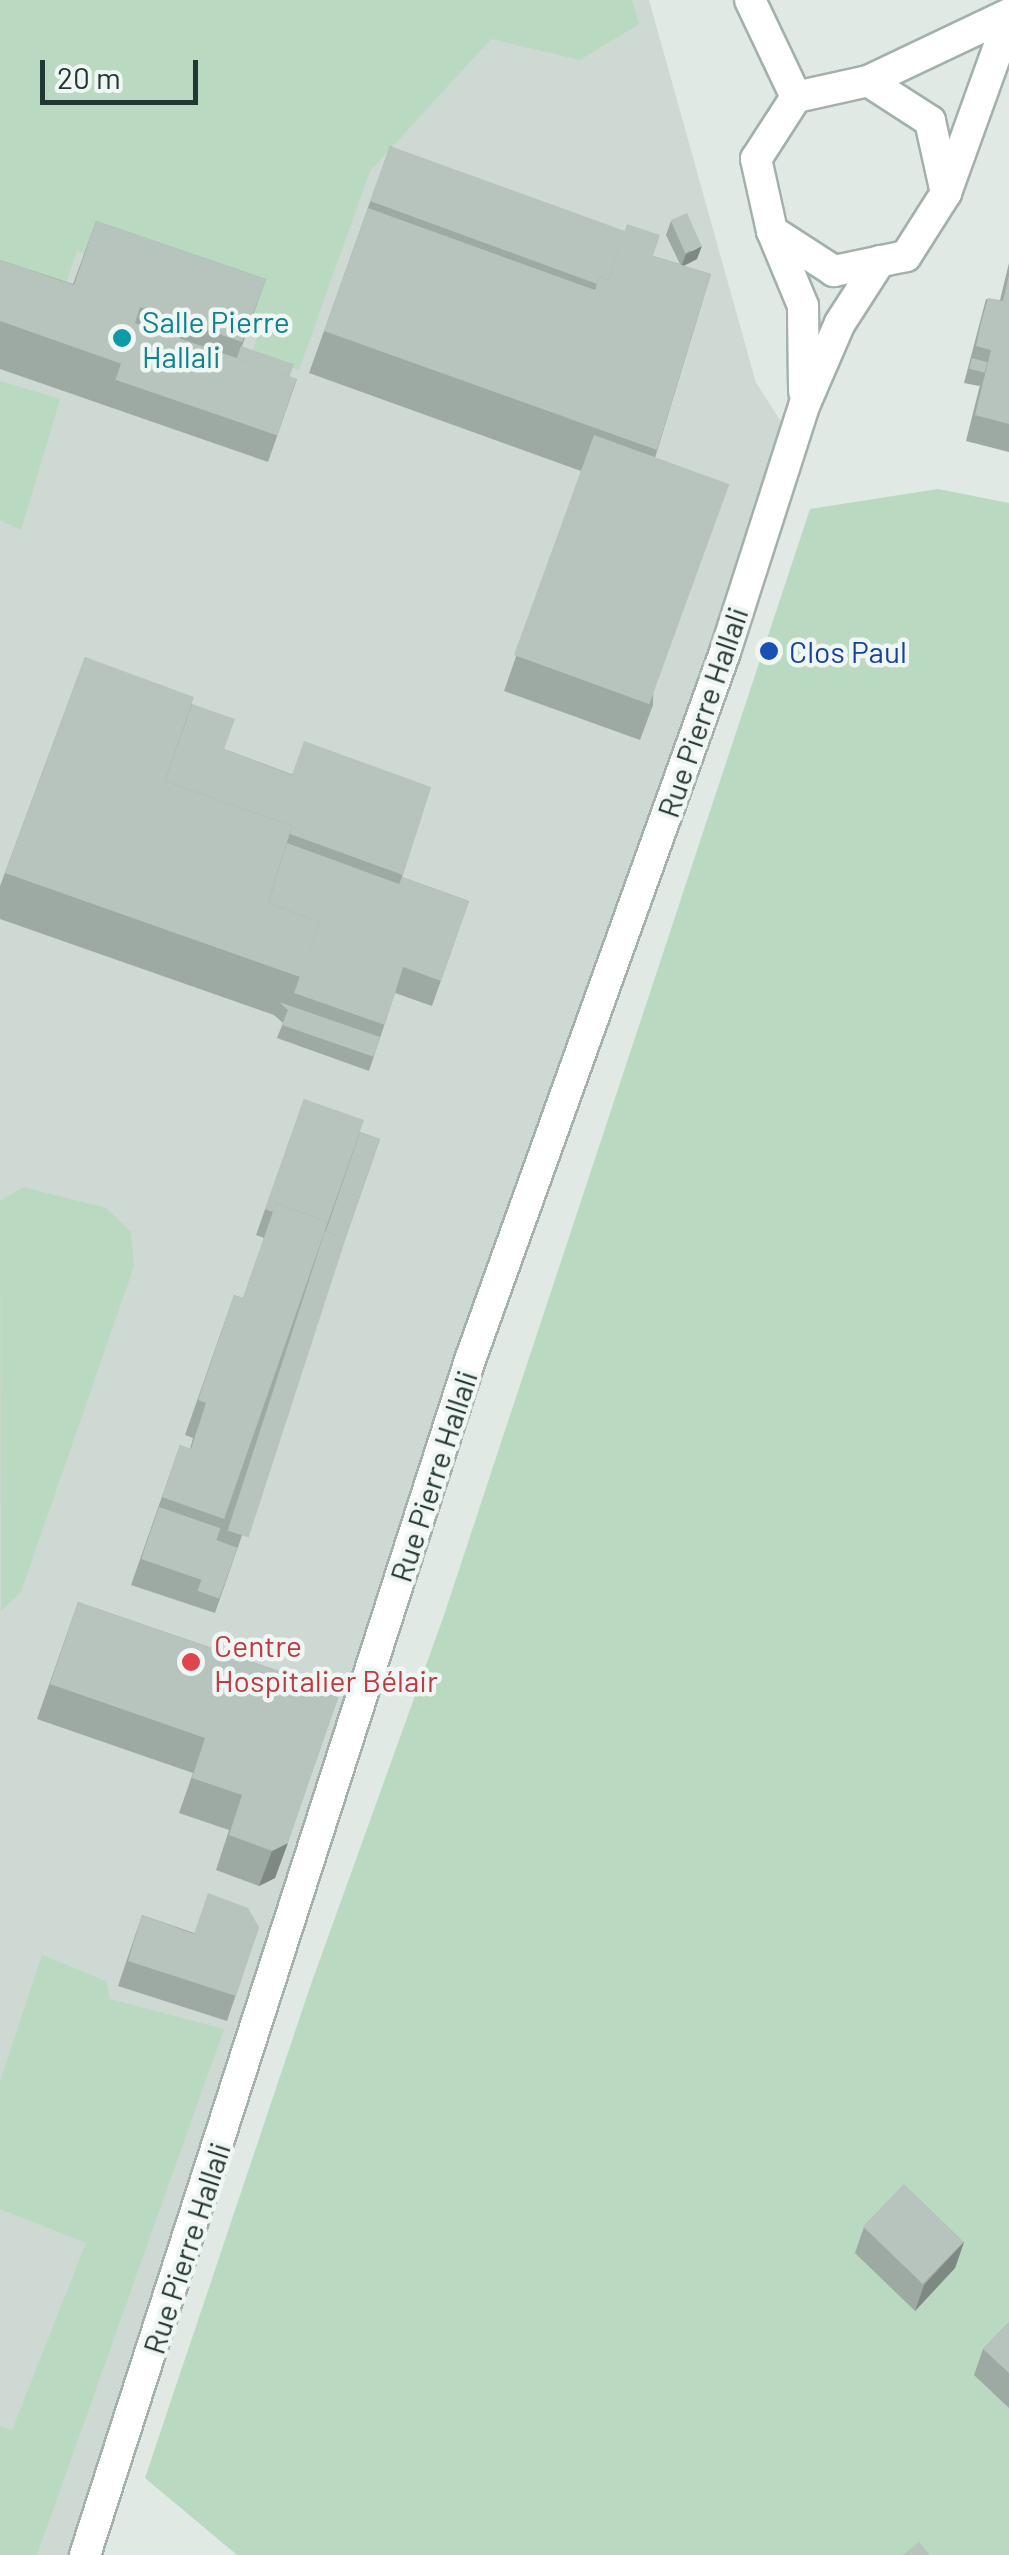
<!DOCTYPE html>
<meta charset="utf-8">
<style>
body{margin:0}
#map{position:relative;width:1009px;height:2555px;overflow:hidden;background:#e0e9e4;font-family:Barlow,sans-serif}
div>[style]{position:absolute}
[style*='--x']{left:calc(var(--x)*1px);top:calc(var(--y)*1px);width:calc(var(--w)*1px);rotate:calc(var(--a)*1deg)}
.built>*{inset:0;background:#ced9d3}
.green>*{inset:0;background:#bad9c1}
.roads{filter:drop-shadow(2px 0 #a3b0ab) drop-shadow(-2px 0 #a3b0ab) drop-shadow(0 2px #a3b0ab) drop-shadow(0 -2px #a3b0ab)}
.minor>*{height:30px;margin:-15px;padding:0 15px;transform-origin:15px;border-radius:15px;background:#fff}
.wall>*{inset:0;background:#9da9a3}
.shaded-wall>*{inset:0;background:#7f8984}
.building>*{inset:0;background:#b6c4bd;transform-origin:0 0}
.dots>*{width:28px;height:28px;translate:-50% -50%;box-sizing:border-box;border:5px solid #f0f6f3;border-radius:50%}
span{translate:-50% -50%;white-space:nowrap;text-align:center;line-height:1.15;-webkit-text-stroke:9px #f0f6f3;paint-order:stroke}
.culture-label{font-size:30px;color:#0d838f}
.left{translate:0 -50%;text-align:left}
.transit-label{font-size:30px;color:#164399}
.street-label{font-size:30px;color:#223831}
.health-label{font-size:30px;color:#be3a42}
.scale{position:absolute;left:40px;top:60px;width:158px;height:45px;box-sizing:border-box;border:5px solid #223831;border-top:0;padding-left:12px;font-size:30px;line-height:35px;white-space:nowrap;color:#223831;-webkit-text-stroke:8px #f0f6f3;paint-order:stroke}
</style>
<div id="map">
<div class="built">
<div style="clip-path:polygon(0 0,649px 0,756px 383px,793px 440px,81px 2555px,0 2555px)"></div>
</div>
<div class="green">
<div style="clip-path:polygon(0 0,632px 0,639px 24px,580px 60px,491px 39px,370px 171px,299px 370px,252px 353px,264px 317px,77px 251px,56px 314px,0 294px)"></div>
<div style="clip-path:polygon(0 381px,60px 399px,21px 530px,0 520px)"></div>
<div style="clip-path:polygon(938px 489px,1009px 503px,1009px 2555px,237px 2555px,145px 2478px,310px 1987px,443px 1618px,810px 509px)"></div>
<div style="clip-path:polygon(23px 1187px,106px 1208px,131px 1232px,134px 1266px,21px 1592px,1px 1611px,0 1201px)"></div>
<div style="clip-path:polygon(42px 1955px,106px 1981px,110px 1999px,224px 2029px,37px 2555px,0 2555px,0 2426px,12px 2430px,86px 2243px,0 2209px,0 2082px)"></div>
</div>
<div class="roads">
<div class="minor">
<div style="--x:750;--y:0;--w:107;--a:64.6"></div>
<div style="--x:868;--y:81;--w:74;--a:32.8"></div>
<div style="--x:930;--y:121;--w:74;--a:77.5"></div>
<div style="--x:946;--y:193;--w:75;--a:122.4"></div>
<div style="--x:906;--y:256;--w:74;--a:168.2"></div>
<div style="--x:834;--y:271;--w:74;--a:-147.2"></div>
<div style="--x:772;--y:231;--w:74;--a:-102.5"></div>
<div style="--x:756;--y:159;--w:74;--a:-57.2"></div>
<div style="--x:796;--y:97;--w:74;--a:-12.5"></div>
<div style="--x:868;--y:81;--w:156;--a:-25.4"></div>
<div style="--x:946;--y:193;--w:186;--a:-70.2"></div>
<div style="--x:772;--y:231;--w:81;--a:67.5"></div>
<div style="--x:803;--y:306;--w:86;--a:89.3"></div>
<div style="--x:85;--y:2555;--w:1255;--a:-72.14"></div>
<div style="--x:470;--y:1360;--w:753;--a:-70.19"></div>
<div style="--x:725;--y:652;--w:258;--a:-72.2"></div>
<div style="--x:804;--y:406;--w:90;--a:-66.6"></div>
<div style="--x:840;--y:323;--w:74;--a:-57.2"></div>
</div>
</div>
<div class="wall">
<div style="clip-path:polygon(390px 146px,653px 256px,680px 264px,666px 235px,671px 221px,697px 259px,684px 266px,711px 274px,655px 458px,653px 705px,640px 740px,504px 691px,581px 471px,309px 373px)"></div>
<div style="clip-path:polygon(96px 221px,266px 279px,242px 346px,290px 377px,297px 379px,268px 462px,0 369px,0 260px,73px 284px)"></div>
<div style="clip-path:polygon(1009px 263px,1009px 452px,966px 441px,980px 385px,979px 386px,964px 383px,986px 299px,1000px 300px)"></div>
<div style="clip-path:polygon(85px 657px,192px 704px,224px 749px,291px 774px,431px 787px,402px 877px,469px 901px,432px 1006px,395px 993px,369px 1071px,277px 1038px,283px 1023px,274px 1015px,0 919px,0 886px)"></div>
<div style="clip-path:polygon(304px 1099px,360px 1132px,380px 1139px,215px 1613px,131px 1585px,180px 1445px,190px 1449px,193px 1438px,185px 1435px,234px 1295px,243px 1298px,264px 1238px,256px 1235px)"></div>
<div style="clip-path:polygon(78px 1602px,340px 1692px,275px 1878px,259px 1886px,216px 1870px,229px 1830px,179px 1813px,193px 1773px,37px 1719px)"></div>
<div style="clip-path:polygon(142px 1915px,194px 1933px,259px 1927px,227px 2021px,118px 1986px)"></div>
<div style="clip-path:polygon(864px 2227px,964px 2242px,955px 2268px,915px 2311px,855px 2253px)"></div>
<div style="clip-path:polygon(1009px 2322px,1009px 2408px,974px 2375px,983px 2349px)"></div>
</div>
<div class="shaded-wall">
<div style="clip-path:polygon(702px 246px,697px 259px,681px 267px,686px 254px)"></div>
<div style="clip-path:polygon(288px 1843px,275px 1878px,259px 1886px,272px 1851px)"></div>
<div style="clip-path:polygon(964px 2242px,955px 2268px,915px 2311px,924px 2285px)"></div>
</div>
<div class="building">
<div style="clip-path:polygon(390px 146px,625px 231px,609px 280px,599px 277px,597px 284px,370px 201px)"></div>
<div style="clip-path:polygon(368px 208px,595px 290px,599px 277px,609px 280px,627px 224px,660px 235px,653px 256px,711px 274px,657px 450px,324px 331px)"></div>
<div style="left:687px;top:213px;width:36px;height:18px;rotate:66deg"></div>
<div style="clip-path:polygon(96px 221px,266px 279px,242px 342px,140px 307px,122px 364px,0 321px,0 260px,74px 285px)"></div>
<div style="clip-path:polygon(1009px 275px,1009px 424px,975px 415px,991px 350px,976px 346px,981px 323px,988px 298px,1003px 301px)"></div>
<div style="left:135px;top:323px;width:171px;height:60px;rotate:19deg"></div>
<div style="left:241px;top:346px;width:56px;height:13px;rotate:19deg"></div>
<div style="left:972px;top:358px;width:16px;height:11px;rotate:15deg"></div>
<div style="left:594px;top:435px;width:144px;height:234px;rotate:20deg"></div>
<div style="clip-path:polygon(85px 657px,194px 697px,165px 781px,292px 826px,268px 903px,319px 922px,300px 977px,5px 873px)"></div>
<div style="clip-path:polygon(192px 704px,235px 719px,224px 749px,292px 775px,304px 741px,431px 787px,403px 875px,290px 834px,292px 826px,165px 781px)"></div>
<div style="clip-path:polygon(287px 843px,399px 884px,402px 877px,469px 901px,441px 981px,403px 967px,385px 1025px,294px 993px,319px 922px,268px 903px)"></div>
<div style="clip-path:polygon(279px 1002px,380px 1037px,374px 1057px,282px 1025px,288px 1010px)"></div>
<div style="clip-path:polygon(304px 1099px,364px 1120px,328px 1222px,276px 1203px,273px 1212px,265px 1209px)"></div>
<div style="left:360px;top:1132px;width:21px;height:105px;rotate:19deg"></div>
<div style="clip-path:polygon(276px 1203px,328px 1222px,224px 1519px,162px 1497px,180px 1445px,191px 1449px,206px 1403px,198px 1400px,234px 1295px,243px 1298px)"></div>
<div style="left:325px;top:1231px;width:22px;height:315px;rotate:18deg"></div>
<div style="left:159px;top:1507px;width:65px;height:55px;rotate:19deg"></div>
<div style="left:216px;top:1540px;width:23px;height:54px;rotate:20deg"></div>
<div style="clip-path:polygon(78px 1602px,340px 1692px,288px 1843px,272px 1851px,229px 1835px,242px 1795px,192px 1778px,205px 1738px,50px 1684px)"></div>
<div style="clip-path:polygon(208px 1893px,248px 1908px,259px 1927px,236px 1996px,128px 1961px,142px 1915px,194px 1934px)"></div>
<div style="left:904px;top:2184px;width:83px;height:59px;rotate:44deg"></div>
<div style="clip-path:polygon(1009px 2322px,1009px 2373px,983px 2349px)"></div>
<div style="clip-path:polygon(919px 2542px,930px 2555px,903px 2555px)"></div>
</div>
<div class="dots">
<div style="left:122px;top:338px;background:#0f9aa8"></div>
<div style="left:769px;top:651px;background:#1a4fb4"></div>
<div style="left:191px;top:1662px;background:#e0444e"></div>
</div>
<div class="culture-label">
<span class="left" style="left:142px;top:338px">Salle Pierre<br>Hallali</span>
</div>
<div class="transit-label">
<span class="left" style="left:789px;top:651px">Clos Paul</span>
</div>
<div class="street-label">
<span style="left:702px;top:712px;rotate:-71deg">Rue Pierre Hallali</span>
<span style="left:433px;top:1476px;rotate:-72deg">Rue Pierre Hallali</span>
<span style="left:186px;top:2248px;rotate:-72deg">Rue Pierre Hallali</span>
</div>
<div class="health-label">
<span class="left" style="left:214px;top:1662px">Centre<br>Hospitalier Bélair</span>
</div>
<div class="scale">20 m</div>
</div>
